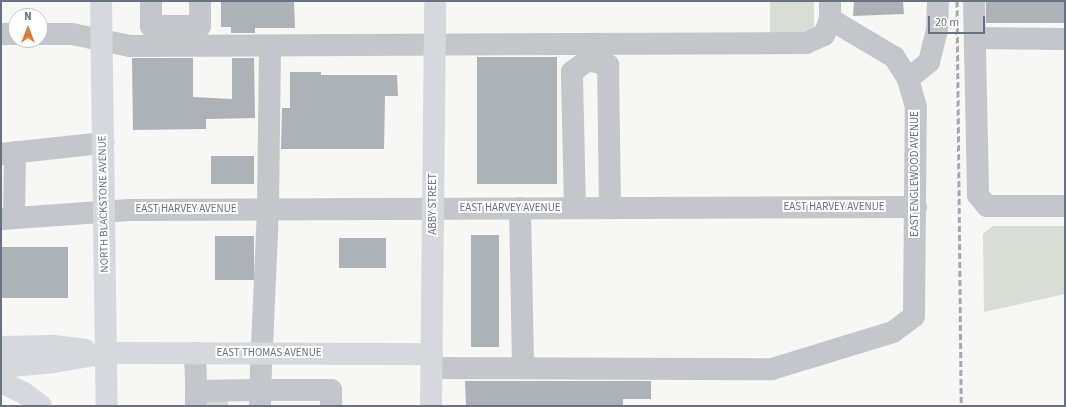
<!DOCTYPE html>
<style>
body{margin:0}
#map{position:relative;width:1066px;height:407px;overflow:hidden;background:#f7f7f5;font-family:"Source Sans 3",sans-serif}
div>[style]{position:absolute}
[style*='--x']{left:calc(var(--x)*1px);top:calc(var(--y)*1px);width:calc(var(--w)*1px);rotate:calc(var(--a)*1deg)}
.green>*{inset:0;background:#d8ded6;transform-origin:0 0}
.building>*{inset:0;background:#adb2b8;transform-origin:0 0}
.minor-tunnel>*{height:22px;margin-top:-11px;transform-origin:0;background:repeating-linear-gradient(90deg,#d4d6d8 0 22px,transparent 0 33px)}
.minor>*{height:22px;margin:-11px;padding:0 11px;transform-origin:11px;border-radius:11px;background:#c3c6ca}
.major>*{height:22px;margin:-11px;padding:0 11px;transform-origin:11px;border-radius:11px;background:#d5d8dc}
.highway>*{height:22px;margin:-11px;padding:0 11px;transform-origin:11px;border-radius:11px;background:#d5d8dc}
.rail>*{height:3px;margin-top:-1.5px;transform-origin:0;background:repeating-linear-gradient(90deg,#a5a8ae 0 6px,transparent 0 9px)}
span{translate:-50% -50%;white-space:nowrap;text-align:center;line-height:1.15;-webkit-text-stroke:4px #fff;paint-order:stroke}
.street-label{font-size:11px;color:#697283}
.frame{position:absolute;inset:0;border:2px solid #697283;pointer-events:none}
.north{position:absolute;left:8px;top:8px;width:40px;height:40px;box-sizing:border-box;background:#fff;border:1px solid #c3c7cd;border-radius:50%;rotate:0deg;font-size:11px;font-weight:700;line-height:16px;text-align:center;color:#697283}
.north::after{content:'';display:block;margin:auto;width:14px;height:18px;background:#d67a36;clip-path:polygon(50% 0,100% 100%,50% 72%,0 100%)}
.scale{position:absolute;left:928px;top:16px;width:57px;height:18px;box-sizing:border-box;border:2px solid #697283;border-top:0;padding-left:5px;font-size:12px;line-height:14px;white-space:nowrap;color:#697283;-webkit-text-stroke:3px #fff;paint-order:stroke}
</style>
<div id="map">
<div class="green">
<div style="left:770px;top:1px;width:44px;height:33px"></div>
<div style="clip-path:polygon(993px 226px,1065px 226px,1065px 294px,984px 312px,983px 234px)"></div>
</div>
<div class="building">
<div style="clip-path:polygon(221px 1px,294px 1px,295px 28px,255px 28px,255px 33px,231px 33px,231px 27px,221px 27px)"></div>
<div style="clip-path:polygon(854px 1px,903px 1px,904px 14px,853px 16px)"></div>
<div style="left:986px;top:1px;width:79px;height:22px"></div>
<div style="left:477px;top:57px;width:80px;height:127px"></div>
<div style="clip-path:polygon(132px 58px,193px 58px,193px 97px,232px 99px,232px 58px,254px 58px,255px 118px,206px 119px,206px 129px,133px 130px)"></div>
<div style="clip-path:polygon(290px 72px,321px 72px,321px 75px,397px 75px,398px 96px,385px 96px,384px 149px,281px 149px,282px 108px,290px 108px)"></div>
<div style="left:211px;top:156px;width:43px;height:28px"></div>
<div style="left:471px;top:235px;width:28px;height:112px"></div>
<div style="left:215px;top:236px;width:39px;height:44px"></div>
<div style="left:339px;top:238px;width:47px;height:30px"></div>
<div style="left:1px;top:247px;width:67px;height:51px"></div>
<div style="clip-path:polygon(465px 381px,651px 381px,651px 399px,623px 399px,623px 406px,466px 406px)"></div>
</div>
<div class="minor-tunnel">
<div style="--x:206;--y:402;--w:29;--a:2"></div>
</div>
<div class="minor">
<div style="--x:151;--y:1;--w:25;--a:90"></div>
<div style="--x:151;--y:26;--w:49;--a:0"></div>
<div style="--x:200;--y:26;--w:25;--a:-90"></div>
<div style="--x:974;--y:1;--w:194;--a:88.8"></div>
<div style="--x:978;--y:195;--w:14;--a:51"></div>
<div style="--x:987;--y:206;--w:78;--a:0"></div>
<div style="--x:1;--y:34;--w:15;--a:0"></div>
<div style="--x:40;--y:34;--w:32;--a:0"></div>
<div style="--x:72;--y:34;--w:59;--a:11.7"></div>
<div style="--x:130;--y:46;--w:676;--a:-0.25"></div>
<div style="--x:806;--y:43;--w:20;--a:-24"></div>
<div style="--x:824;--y:35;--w:17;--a:-69"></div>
<div style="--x:975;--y:38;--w:90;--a:0.6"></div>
<div style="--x:270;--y:46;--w:163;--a:90.7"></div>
<div style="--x:268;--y:209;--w:181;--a:92.5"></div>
<div style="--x:260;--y:390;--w:71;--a:0"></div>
<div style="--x:331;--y:390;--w:16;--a:90"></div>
<div style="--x:908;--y:79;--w:27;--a:-39"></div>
<div style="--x:929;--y:62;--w:34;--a:-76"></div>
<div style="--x:937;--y:29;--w:28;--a:-88"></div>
<div style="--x:1;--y:154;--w:103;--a:-6.2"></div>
<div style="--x:520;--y:208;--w:160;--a:88.9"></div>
<div style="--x:575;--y:208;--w:136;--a:-91.3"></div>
<div style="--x:572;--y:72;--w:20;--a:-37"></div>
<div style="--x:588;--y:60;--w:21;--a:14"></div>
<div style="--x:608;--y:65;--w:143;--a:89.2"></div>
<div style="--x:14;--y:218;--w:66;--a:-89.1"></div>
<div style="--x:1;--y:219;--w:129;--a:-4"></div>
<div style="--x:130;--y:210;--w:786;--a:-0.22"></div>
<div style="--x:195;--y:353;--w:38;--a:88"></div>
<div style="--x:432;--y:368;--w:340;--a:0.2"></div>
<div style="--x:772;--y:369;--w:127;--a:-17"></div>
<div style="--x:893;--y:332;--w:26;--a:-37"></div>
<div style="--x:914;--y:316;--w:209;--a:-89.5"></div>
<div style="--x:916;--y:107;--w:29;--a:-106"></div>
<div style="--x:908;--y:79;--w:26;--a:-122"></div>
<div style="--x:894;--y:57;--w:74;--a:-149.3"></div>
<div style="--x:830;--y:19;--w:18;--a:-90"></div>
<div style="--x:196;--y:406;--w:15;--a:-90"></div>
<div style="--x:196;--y:391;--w:64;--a:-0.9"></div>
<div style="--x:260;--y:390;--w:16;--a:90"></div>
</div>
<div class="major">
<div style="--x:101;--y:1;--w:405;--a:89.2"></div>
<div style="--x:106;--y:353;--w:326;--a:0.2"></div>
<div style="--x:431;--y:406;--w:405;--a:-89.4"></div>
</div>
<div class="highway">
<div style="--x:1;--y:347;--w:53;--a:-1.1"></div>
<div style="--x:54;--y:346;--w:31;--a:7"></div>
<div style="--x:1;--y:367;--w:53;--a:-5.4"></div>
<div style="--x:54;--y:362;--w:53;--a:-9.8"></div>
<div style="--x:1;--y:382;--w:25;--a:26"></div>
<div style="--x:24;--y:393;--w:21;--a:37"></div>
</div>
<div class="rail">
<div style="--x:957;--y:1;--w:405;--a:89.4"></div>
</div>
<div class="street-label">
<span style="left:915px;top:174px;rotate:-90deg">EAST ENGLEWOOD AVENUE</span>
<span style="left:104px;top:204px;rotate:-91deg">NORTH BLACKSTONE AVENUE</span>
<span style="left:433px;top:204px;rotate:-90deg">ABBY STREET</span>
<span style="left:834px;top:207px">EAST HARVEY AVENUE</span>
<span style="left:510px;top:208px">EAST HARVEY AVENUE</span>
<span style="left:186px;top:209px">EAST HARVEY AVENUE</span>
<span style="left:269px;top:353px">EAST THOMAS AVENUE</span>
</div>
<div class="frame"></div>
<div class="north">N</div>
<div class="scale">20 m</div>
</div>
